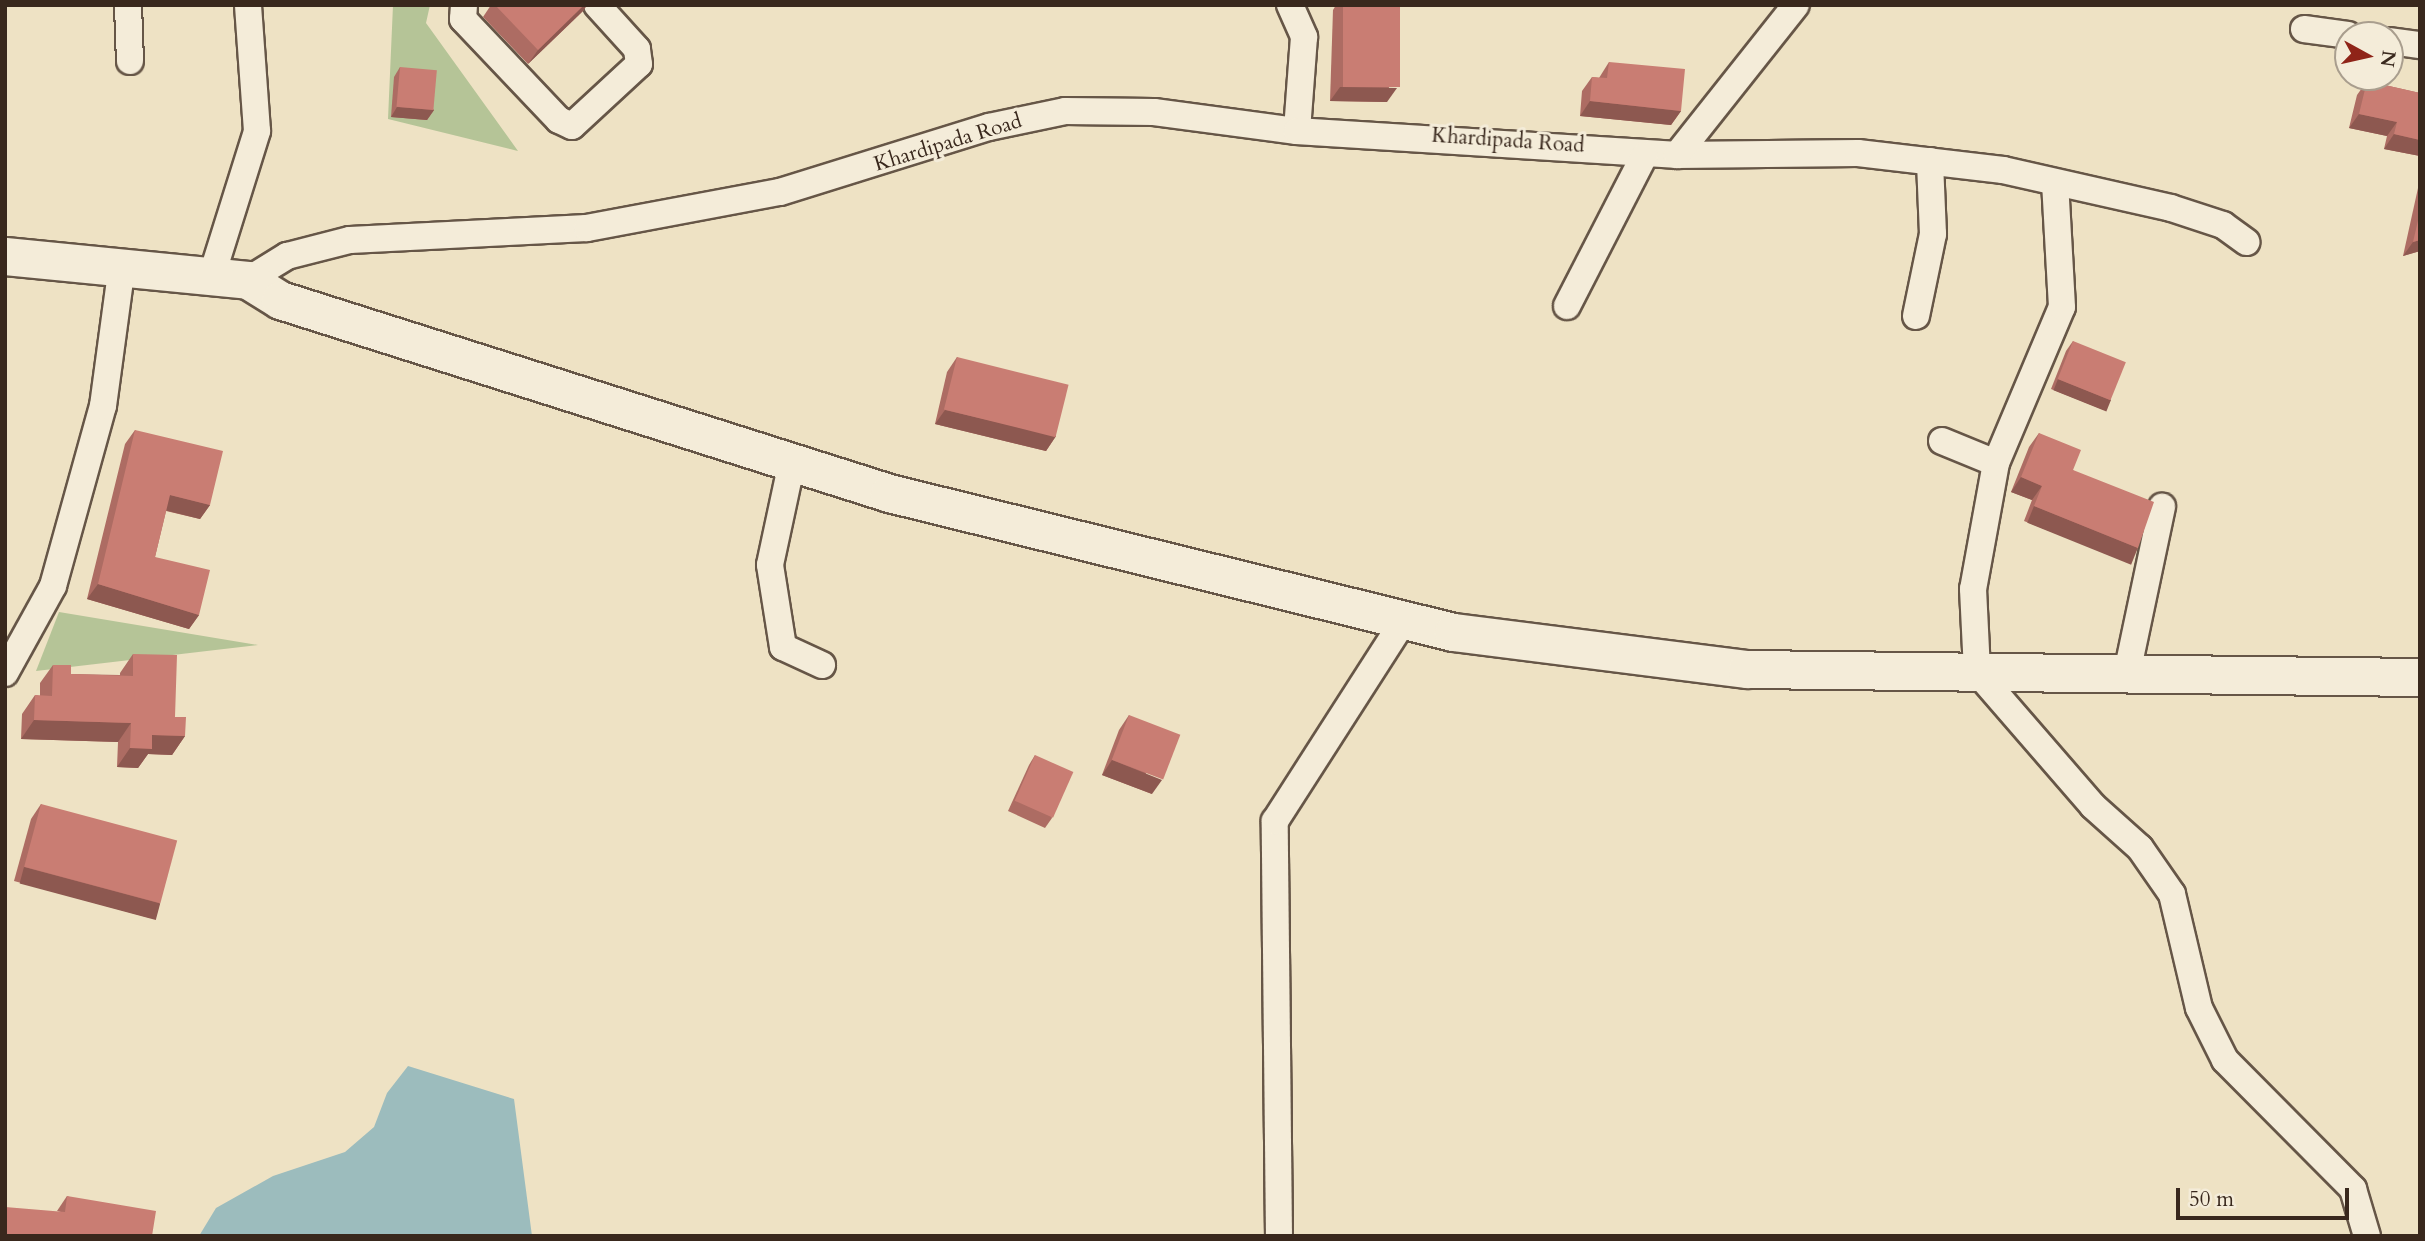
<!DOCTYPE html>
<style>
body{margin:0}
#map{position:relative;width:2425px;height:1241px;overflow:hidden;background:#eee2c4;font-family:Cardo,serif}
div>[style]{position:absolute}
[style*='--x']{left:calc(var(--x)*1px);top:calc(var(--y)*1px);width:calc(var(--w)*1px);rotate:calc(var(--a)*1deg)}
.green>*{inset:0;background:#b5c497}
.water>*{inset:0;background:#9cbcbd}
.roads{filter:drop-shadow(2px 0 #665647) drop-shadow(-2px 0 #665647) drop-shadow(0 2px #665647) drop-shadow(0 -2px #665647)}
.street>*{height:26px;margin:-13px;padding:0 13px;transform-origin:13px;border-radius:13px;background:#f4ecd9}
.secondary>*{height:37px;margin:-18.5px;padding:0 18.5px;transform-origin:18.5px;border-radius:18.5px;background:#f4ecd9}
.wall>*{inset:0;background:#ad6c63}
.shaded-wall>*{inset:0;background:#8d5850;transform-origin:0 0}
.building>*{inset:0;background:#c97d73;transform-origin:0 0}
span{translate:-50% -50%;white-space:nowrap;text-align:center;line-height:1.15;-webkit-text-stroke:6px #f4ecd9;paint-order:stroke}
.street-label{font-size:21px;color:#39281d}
.frame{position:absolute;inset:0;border:7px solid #39281d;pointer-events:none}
.north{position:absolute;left:2334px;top:21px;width:70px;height:70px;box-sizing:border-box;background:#f4ecd9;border:2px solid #a99e8e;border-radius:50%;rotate:98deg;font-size:19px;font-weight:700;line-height:28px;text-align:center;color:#39281d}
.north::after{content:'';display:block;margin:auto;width:24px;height:32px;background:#8f2418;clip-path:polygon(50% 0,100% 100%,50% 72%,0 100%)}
.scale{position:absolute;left:2176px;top:1188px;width:173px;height:32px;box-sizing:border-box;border:4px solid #39281d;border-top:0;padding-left:9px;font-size:21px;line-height:24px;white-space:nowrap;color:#39281d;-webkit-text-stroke:5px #f4ecd9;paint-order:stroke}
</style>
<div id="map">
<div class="green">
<div style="clip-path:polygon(393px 5px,430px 5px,426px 23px,518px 151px,388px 119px)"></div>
<div style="clip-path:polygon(59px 612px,258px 645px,36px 671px)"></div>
</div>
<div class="water">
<div style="clip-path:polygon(408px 1066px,514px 1099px,532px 1236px,199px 1236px,216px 1208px,273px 1176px,345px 1152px,374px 1127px,387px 1093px)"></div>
</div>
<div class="roads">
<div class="street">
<div style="--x:128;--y:5;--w:56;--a:88"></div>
<div style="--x:464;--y:5;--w:14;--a:94"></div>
<div style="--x:463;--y:19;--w:139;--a:46.5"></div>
<div style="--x:559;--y:120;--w:14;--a:25"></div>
<div style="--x:572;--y:126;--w:91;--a:-42.8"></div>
<div style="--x:639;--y:64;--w:15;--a:-98"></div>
<div style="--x:637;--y:49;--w:59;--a:-132.3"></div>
<div style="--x:1290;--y:5;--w:35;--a:66"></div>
<div style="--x:1304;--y:37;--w:94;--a:94.3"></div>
<div style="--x:2304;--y:29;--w:44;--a:7.8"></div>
<div style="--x:2390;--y:41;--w:30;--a:8"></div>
<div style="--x:1677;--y:155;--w:181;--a:-0.6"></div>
<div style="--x:1858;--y:153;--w:146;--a:6.7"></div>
<div style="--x:2003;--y:170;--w:172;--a:12.7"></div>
<div style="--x:2171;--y:208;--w:55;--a:18.1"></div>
<div style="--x:2223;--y:225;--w:29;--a:36"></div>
<div style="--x:212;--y:275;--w:151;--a:-72.6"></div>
<div style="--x:257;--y:131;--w:126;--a:-94.1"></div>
<div style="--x:248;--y:280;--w:46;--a:-31.6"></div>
<div style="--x:287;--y:256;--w:65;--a:-14.3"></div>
<div style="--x:350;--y:240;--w:237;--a:-2.9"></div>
<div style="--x:587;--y:228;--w:196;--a:-10.6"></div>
<div style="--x:780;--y:192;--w:219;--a:-17.3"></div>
<div style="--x:989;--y:127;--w:78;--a:-11.9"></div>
<div style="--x:1065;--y:111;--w:89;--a:0.6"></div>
<div style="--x:1154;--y:112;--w:144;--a:7.6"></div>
<div style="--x:1297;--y:131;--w:381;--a:3.6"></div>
<div style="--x:1677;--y:155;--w:191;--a:-51.6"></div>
<div style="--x:1567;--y:306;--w:169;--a:-62.8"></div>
<div style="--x:1916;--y:316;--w:84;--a:-78.3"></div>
<div style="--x:1933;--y:234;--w:73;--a:-92.4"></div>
<div style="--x:1942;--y:441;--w:58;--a:22.2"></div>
<div style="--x:1996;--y:463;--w:128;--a:100.3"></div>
<div style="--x:1973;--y:589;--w:83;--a:87.2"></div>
<div style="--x:1977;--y:672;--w:177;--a:49.1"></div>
<div style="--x:2093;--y:806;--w:63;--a:41.8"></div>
<div style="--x:2140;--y:848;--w:56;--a:55.2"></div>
<div style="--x:2172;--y:894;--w:117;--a:76.7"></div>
<div style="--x:2199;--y:1008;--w:58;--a:63.4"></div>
<div style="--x:2225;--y:1060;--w:182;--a:45.2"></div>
<div style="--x:2353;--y:1189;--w:49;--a:73.4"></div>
<div style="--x:792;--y:462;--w:105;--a:102.1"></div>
<div style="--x:770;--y:565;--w:83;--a:81"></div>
<div style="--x:783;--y:647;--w:43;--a:24.8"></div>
<div style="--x:1996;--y:463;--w:169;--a:-67.1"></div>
<div style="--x:2062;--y:307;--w:124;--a:-93.2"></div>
<div style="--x:5;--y:673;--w:99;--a:-61.1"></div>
<div style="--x:53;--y:586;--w:187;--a:-74.5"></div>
<div style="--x:103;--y:406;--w:142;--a:-82.3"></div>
<div style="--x:2127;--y:673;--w:170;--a:-78.1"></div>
<div style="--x:1279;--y:1236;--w:415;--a:-90.6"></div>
<div style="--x:1275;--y:821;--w:239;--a:-57.3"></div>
</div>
<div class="secondary">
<div style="--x:5;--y:256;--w:244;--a:5.6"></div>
<div style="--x:248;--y:280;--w:38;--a:32"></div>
<div style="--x:280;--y:300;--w:639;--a:17.58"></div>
<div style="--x:889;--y:493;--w:581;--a:13.84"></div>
<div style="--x:1453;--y:632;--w:296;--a:7.2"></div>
<div style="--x:1747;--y:669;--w:673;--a:0.68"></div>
</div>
</div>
<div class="wall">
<div style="clip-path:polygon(491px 5px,587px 5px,583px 11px,528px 64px,483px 17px)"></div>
<div style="clip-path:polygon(1336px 5px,1400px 5px,1387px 102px,1330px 101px,1333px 10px)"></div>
<div style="clip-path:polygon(1609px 62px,1681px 111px,1671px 125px,1580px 116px,1582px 91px,1592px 77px,1599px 78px)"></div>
<div style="clip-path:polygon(400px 67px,434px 110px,427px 120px,391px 117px,394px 77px)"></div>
<div style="clip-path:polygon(2367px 81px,2420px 93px,2420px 156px,2384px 149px,2387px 136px,2349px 128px,2357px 95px)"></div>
<div style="clip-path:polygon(2420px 179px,2420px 251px,2403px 256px)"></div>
<div style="clip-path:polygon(2073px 341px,2111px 400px,2104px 410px,2051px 389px,2066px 351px)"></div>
<div style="clip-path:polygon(957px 357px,1056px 436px,1046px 451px,935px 424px,947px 372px)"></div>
<div style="clip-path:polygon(135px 430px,210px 505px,200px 519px,166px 511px,155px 557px,199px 615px,189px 629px,87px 599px,125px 444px)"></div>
<div style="clip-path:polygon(2039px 433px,2073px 470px,2138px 548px,2128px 562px,2024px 521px,2032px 500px,2011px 492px,2029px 447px)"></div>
<div style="clip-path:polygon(133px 654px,175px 717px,185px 736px,172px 755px,148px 754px,138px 768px,117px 767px,118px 742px,21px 739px,22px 714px,35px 695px,40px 696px,40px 683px,53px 665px,71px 674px,120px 675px,120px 673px)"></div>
<div style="clip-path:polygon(1129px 715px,1152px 794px,1102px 775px,1119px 730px)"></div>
<div style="clip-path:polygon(1035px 755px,1052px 818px,1045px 828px,1008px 811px,1029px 765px)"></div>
<div style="clip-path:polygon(41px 804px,160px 903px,150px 918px,14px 881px,31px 819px)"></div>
<div style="clip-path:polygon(67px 1196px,152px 1236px,57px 1211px)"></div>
</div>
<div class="shaded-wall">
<div style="clip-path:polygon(584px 5px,587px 5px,583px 11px,528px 64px,538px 50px)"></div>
<div style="clip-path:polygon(1340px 87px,1397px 88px,1387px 102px,1330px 101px)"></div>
<div style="clip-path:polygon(1590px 101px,1681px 111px,1671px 125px,1580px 116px)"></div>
<div style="clip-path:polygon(397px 107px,434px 110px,427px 120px,391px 117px)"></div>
<div style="clip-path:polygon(2359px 114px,2397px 122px,2387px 136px,2349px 128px)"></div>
<div style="clip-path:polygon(2394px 134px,2420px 140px,2420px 156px,2384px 149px)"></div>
<div style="clip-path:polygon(2420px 240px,2420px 251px,2403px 256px,2413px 242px)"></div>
<div style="left:2058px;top:379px;width:57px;height:12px;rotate:22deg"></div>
<div style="clip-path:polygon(945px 410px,1056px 436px,1046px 451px,935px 424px)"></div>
<div style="clip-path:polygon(2021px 477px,2042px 486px,2032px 500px,2011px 492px)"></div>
<div style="clip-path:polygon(170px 495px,210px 505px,200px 519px,160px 509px)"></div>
<div style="left:2034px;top:506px;width:112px;height:18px;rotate:22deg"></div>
<div style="clip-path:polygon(98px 584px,199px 615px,189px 629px,87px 599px)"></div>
<div style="clip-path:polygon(34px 720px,131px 723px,118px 742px,21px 739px)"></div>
<div style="clip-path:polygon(152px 735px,185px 736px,172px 755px,148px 754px,138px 768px,117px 767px,130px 748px)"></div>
<div style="clip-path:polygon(1112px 760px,1162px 780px,1152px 794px,1102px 775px)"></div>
<div style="left:24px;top:867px;width:141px;height:17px;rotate:15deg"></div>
</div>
<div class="building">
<div style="clip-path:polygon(495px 5px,584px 5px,538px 50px)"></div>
<div style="left:1343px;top:5px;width:57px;height:82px"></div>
<div style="clip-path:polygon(1609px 62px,1685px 69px,1681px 111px,1590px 101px,1592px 77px,1607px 78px)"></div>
<div style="left:400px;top:67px;width:37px;height:40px;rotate:5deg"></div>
<div style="clip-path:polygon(2367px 81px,2420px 93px,2420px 140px,2394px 134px,2397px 122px,2359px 114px)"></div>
<div style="clip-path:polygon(2420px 212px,2420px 240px,2413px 242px)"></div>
<div style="left:2073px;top:341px;width:57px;height:41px;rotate:22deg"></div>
<div style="left:957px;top:357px;width:115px;height:54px;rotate:14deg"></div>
<div style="clip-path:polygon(135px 430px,223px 451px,210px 505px,170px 495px,155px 557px,210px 570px,199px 615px,98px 584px)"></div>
<div style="clip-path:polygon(2039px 433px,2081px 450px,2073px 470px,2154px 502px,2138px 548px,2034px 506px,2042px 486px,2021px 477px)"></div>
<div style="clip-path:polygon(133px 654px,177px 655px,175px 717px,186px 717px,185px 736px,152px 735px,152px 749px,130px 748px,131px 723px,34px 720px,35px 695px,52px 696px,53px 665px,71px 665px,71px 674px,133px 676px)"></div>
<div style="left:1129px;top:715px;width:55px;height:48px;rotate:21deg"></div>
<div style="left:1035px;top:755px;width:42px;height:50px;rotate:24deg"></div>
<div style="left:41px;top:804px;width:141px;height:65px;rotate:15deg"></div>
<div style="clip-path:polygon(67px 1196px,156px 1211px,152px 1236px,5px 1236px,5px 1207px,65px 1212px)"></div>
</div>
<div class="street-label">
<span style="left:1508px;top:141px;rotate:4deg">Khardipada Road</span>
<span style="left:948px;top:143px;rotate:-17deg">Khardipada Road</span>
</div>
<div class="frame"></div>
<div class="north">N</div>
<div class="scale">50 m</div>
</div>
